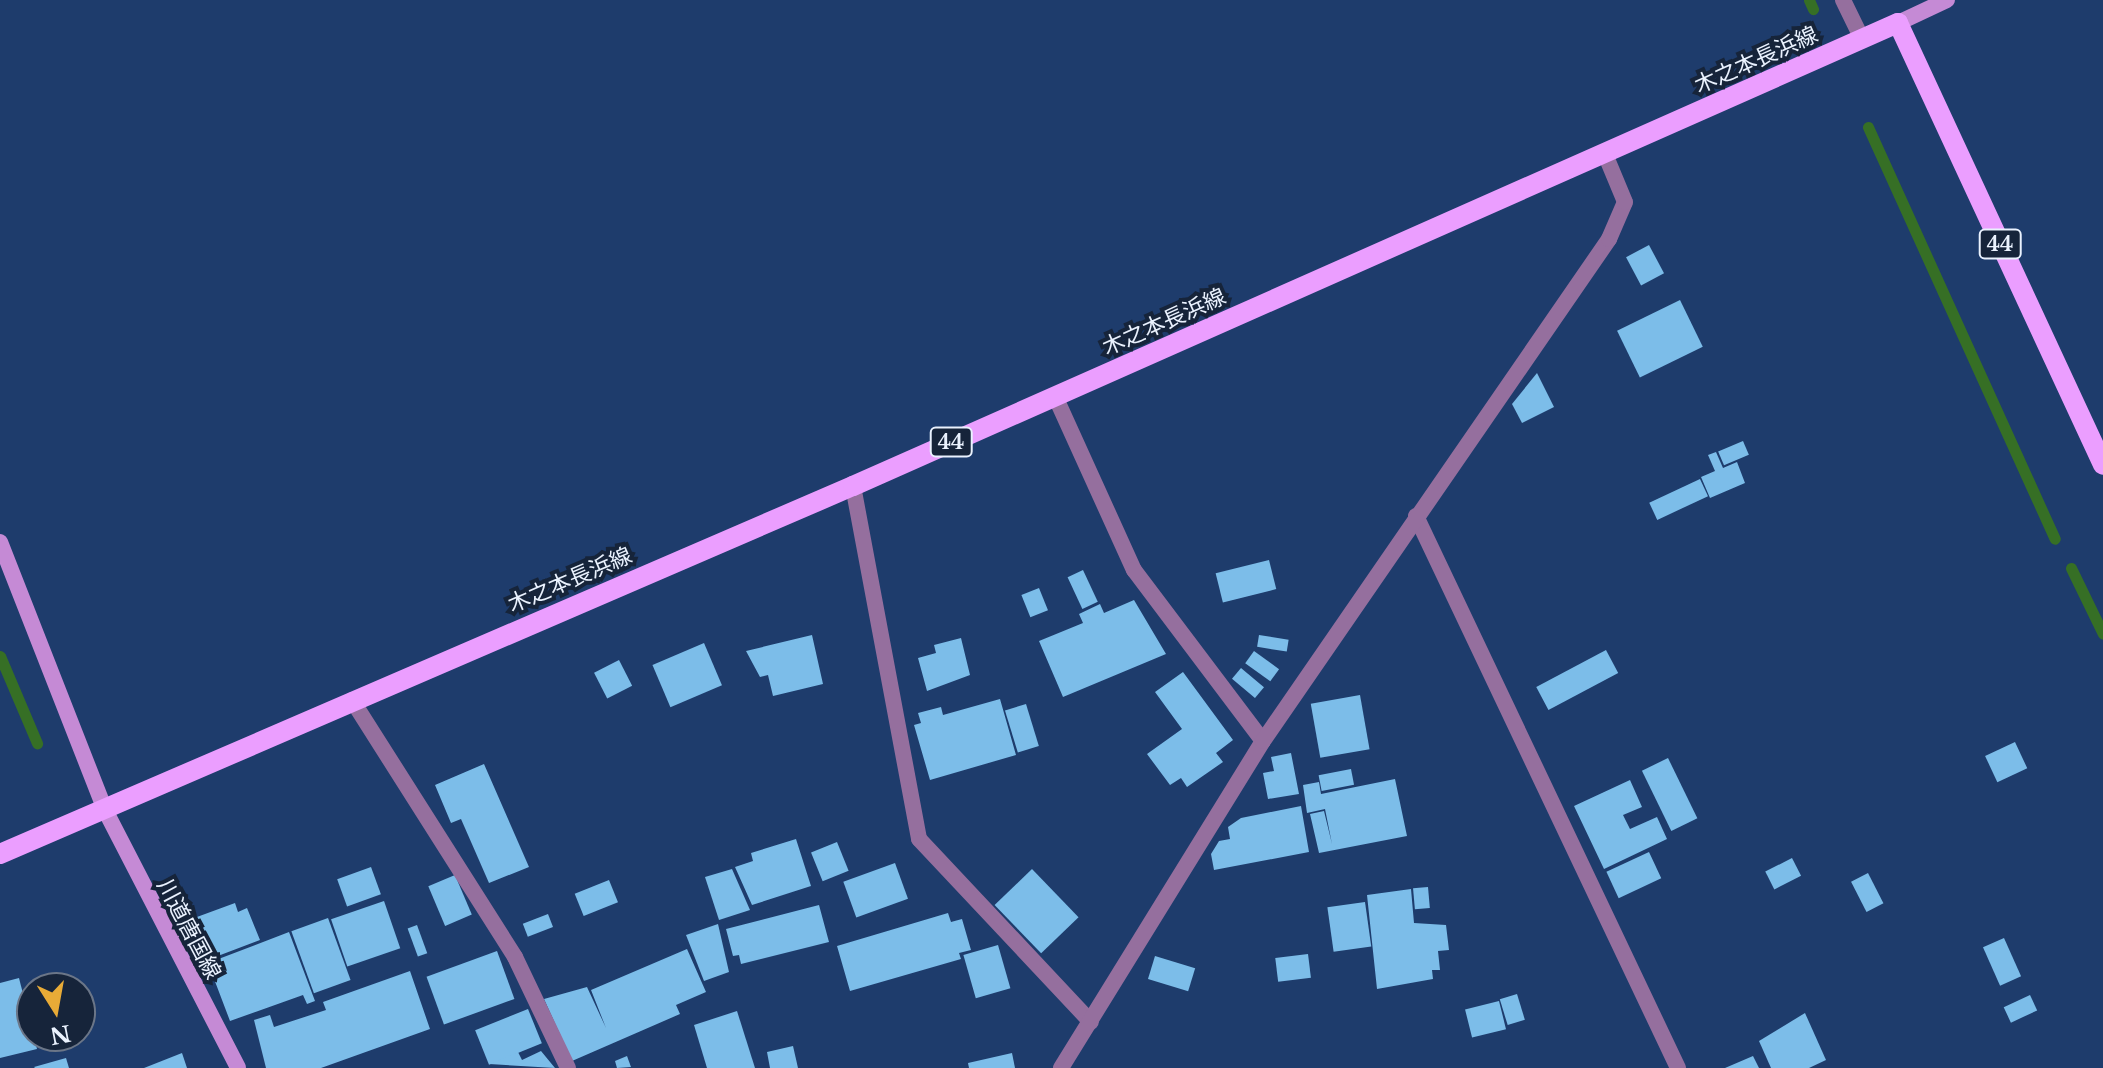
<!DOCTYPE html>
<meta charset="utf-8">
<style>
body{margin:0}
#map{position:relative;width:2103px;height:1068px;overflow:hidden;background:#1e3c6c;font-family:"Libre Baskerville","Noto Sans JP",serif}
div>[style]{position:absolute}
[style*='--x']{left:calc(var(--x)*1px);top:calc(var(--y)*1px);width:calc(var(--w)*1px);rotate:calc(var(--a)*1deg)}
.stream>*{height:11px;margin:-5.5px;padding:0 5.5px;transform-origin:5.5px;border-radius:5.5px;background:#366f25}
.building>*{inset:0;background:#7cbde9;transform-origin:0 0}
.street>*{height:16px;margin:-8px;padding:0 8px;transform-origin:8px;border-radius:8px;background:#956f9e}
.secondary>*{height:16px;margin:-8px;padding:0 8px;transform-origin:8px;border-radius:8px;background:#c58ad5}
.primary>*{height:20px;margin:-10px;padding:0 10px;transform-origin:10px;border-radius:10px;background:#eb9eff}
span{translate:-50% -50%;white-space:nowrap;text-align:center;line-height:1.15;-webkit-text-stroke:8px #16243a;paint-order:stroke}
.shield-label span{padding:2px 6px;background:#16243a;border:2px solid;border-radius:6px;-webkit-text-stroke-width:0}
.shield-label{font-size:20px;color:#eaf2fe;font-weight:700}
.street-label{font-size:22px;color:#eaf2fe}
.north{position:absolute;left:16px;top:972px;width:80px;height:80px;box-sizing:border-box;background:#16243a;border:2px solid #6b7688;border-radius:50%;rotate:169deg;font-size:22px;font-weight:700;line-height:32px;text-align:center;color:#eaf2fe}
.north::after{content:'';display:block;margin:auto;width:28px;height:36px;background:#e8ab37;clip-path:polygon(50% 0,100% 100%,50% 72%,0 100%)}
</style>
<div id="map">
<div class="stream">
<div style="--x:1809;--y:0;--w:10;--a:66"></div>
<div style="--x:1868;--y:127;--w:452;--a:65.6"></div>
<div style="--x:2071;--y:568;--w:73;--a:64.1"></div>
<div style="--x:0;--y:656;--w:95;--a:67"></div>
</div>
<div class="building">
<div style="left:1649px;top:245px;width:32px;height:26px;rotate:62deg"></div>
<div style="left:1680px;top:300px;width:52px;height:70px;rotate:64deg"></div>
<div style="clip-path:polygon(1537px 373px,1554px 407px,1522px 423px,1512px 404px)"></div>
<div style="left:1743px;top:441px;width:15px;height:27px;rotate:67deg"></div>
<div style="clip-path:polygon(1716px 452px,1723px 468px,1737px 462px,1745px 483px,1710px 498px,1701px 477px,1715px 471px,1708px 455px)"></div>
<div style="left:1700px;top:479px;width:19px;height:56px;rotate:65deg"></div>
<div style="left:1269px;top:560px;width:30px;height:55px;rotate:76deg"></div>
<div style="left:1083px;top:570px;width:35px;height:17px;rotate:65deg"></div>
<div style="left:1039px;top:588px;width:24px;height:19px;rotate:68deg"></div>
<div style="clip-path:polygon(1134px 600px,1166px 654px,1063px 697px,1039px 641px,1083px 623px,1079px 614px,1100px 604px,1104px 613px)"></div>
<div style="clip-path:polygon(812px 635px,823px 684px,773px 696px,768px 675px,760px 677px,746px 651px)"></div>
<div style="left:1259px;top:635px;width:30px;height:12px;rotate:9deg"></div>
<div style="clip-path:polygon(961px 638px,970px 675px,927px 691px,918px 658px,936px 653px,934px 645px)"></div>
<div style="left:704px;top:643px;width:46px;height:56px;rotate:67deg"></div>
<div style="left:1606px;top:650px;width:26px;height:79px;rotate:62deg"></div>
<div style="left:1254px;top:651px;width:31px;height:15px;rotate:36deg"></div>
<div style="left:619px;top:660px;width:29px;height:28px;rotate:63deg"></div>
<div style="left:1241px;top:668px;width:30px;height:14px;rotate:40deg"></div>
<div style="clip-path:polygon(1183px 672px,1233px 740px,1216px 753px,1223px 762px,1187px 787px,1181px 778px,1170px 785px,1147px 754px,1182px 729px,1155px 692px)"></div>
<div style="left:1360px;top:695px;width:55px;height:50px;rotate:80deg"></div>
<div style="clip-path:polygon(1000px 699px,1016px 755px,930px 780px,914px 725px,921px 723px,918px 713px,941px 707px,943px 715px)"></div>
<div style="left:1026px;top:704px;width:44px;height:22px;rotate:73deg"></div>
<div style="left:2015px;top:742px;width:29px;height:33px;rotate:65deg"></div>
<div style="clip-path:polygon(1291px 753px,1299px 794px,1268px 799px,1263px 773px,1274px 771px,1271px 757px)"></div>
<div style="left:1668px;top:758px;width:67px;height:29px;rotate:64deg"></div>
<div style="clip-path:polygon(484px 764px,529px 867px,489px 883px,461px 819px,451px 823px,435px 785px)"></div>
<div style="left:1351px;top:769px;width:16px;height:33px;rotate:79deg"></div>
<div style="clip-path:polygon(1395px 779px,1407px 836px,1319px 853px,1310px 814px,1324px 811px,1332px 844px,1325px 809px,1307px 813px,1303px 785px,1319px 782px,1321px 794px)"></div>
<div style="clip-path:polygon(1630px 780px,1642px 807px,1623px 815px,1630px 829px,1657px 817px,1667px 839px,1604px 869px,1574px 806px)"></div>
<div style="clip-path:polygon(1301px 806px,1309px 852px,1214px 870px,1211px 854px,1219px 841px,1230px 839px,1228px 827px,1241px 818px)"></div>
<div style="clip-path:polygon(796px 839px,811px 886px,752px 905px,735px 867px,753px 861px,751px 853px)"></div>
<div style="left:837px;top:842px;width:31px;height:28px;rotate:68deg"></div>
<div style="left:1649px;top:852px;width:29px;height:47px;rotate:65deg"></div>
<div style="left:1792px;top:858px;width:20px;height:30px;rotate:63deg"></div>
<div style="left:895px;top:863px;width:38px;height:55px;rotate:70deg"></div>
<div style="left:371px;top:867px;width:29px;height:36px;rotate:70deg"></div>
<div style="clip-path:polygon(732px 869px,750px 910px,719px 920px,705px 877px)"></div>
<div style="left:1032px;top:869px;width:67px;height:52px;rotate:46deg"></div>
<div style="left:1868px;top:873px;width:34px;height:19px;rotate:63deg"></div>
<div style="left:455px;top:875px;width:43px;height:29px;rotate:67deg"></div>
<div style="left:609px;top:880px;width:24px;height:37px;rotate:68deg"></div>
<div style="left:1428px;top:887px;width:21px;height:15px;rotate:85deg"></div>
<div style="clip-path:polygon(1411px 889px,1414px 923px,1446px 925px,1449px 950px,1438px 951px,1440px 970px,1432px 970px,1433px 979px,1377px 989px,1367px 895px)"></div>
<div style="left:384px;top:901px;width:50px;height:56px;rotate:71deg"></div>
<div style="left:1365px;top:902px;width:45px;height:38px;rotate:82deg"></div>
<div style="clip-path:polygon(235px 903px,238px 912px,247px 908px,260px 940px,202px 962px,186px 921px)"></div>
<div style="clip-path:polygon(819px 905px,829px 942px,741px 964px,739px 955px,733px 956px,726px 929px)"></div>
<div style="clip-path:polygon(948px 913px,951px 922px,962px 919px,971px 950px,959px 953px,961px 959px,850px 991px,837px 946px)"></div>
<div style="left:548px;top:914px;width:14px;height:27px;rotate:69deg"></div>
<div style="left:328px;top:918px;width:66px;height:39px;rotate:70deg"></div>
<div style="clip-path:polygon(718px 924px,729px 972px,704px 981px,686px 935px)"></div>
<div style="left:417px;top:925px;width:30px;height:10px;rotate:70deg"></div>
<div style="clip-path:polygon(289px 932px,315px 1001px,307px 1004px,303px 995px,230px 1021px,208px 963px)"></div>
<div style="left:2004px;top:938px;width:42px;height:23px;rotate:66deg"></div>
<div style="left:998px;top:945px;width:45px;height:36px;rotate:74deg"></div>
<div style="clip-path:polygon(687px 949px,706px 992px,676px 1005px,680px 1014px,572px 1061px,544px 999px,587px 987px,606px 1028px,591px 990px)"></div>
<div style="left:497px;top:951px;width:51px;height:75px;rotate:70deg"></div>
<div style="left:1308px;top:954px;width:24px;height:33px;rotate:83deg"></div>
<div style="left:1155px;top:956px;width:42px;height:24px;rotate:17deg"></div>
<div style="clip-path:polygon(410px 971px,430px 1029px,321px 1068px,266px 1068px,254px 1020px,270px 1015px,274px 1027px,326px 1010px,323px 1002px)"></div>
<div style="clip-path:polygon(64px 973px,70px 988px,30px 988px)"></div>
<div style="clip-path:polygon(19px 978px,37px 1049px,0 1058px,0 983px)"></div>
<div style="left:1517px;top:994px;width:27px;height:18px;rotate:73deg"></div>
<div style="left:2030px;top:995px;width:17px;height:29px;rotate:65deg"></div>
<div style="left:1499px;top:1001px;width:29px;height:35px;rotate:76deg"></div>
<div style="left:528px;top:1009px;width:37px;height:57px;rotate:68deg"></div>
<div style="clip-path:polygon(737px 1011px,755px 1068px,707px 1068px,694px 1025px)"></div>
<div style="clip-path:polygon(1805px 1013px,1826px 1060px,1809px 1068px,1771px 1068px,1759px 1041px)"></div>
<div style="clip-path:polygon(793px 1046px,798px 1068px,770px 1068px,767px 1052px)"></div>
<div style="clip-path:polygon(541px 1051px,555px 1068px,489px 1064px,518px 1052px,522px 1060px)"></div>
<div style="clip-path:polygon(182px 1053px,187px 1068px,144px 1068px)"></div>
<div style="clip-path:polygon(1012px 1053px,1015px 1068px,969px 1068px,968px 1063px)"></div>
<div style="clip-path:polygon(627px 1056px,631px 1067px,617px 1068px,615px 1061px)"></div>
<div style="clip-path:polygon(1753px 1056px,1759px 1068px,1725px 1068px)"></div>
<div style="clip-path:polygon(66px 1058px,69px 1068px,35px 1068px,34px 1067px)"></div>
</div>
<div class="street">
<div style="--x:1843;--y:0;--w:43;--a:64"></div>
<div style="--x:1055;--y:396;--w:191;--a:65.6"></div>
<div style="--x:1134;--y:570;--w:214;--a:53"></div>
<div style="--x:853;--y:486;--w:359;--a:79.4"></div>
<div style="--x:919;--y:839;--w:251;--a:46.8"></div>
<div style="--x:1416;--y:516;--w:611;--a:64.61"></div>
<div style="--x:352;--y:700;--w:304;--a:57.6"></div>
<div style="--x:515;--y:957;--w:123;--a:64.5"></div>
<div style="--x:1061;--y:1068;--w:384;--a:-58.3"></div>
<div style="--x:1263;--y:741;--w:610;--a:-55.42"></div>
<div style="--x:1609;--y:239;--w:40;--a:-66.6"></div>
<div style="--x:1625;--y:202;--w:52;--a:-112.6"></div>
</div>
<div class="secondary">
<div style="--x:1898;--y:23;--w:54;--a:-25.1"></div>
<div style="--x:0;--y:542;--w:286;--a:68.6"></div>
<div style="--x:104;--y:808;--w:292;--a:62.7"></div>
</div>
<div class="primary">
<div style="--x:0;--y:854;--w:929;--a:-23.34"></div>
<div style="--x:853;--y:486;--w:1143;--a:-23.9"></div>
<div style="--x:1898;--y:23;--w:487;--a:65.1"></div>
</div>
<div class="shield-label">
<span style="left:2000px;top:244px">44</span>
<span style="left:951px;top:442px">44</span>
</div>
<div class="street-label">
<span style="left:1756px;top:60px;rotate:-24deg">木之本長浜線</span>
<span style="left:1164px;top:322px;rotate:-24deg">木之本長浜線</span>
<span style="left:570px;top:580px;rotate:-23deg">木之本長浜線</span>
<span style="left:189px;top:929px;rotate:62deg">川道唐国線</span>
</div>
<div class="north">N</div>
</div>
